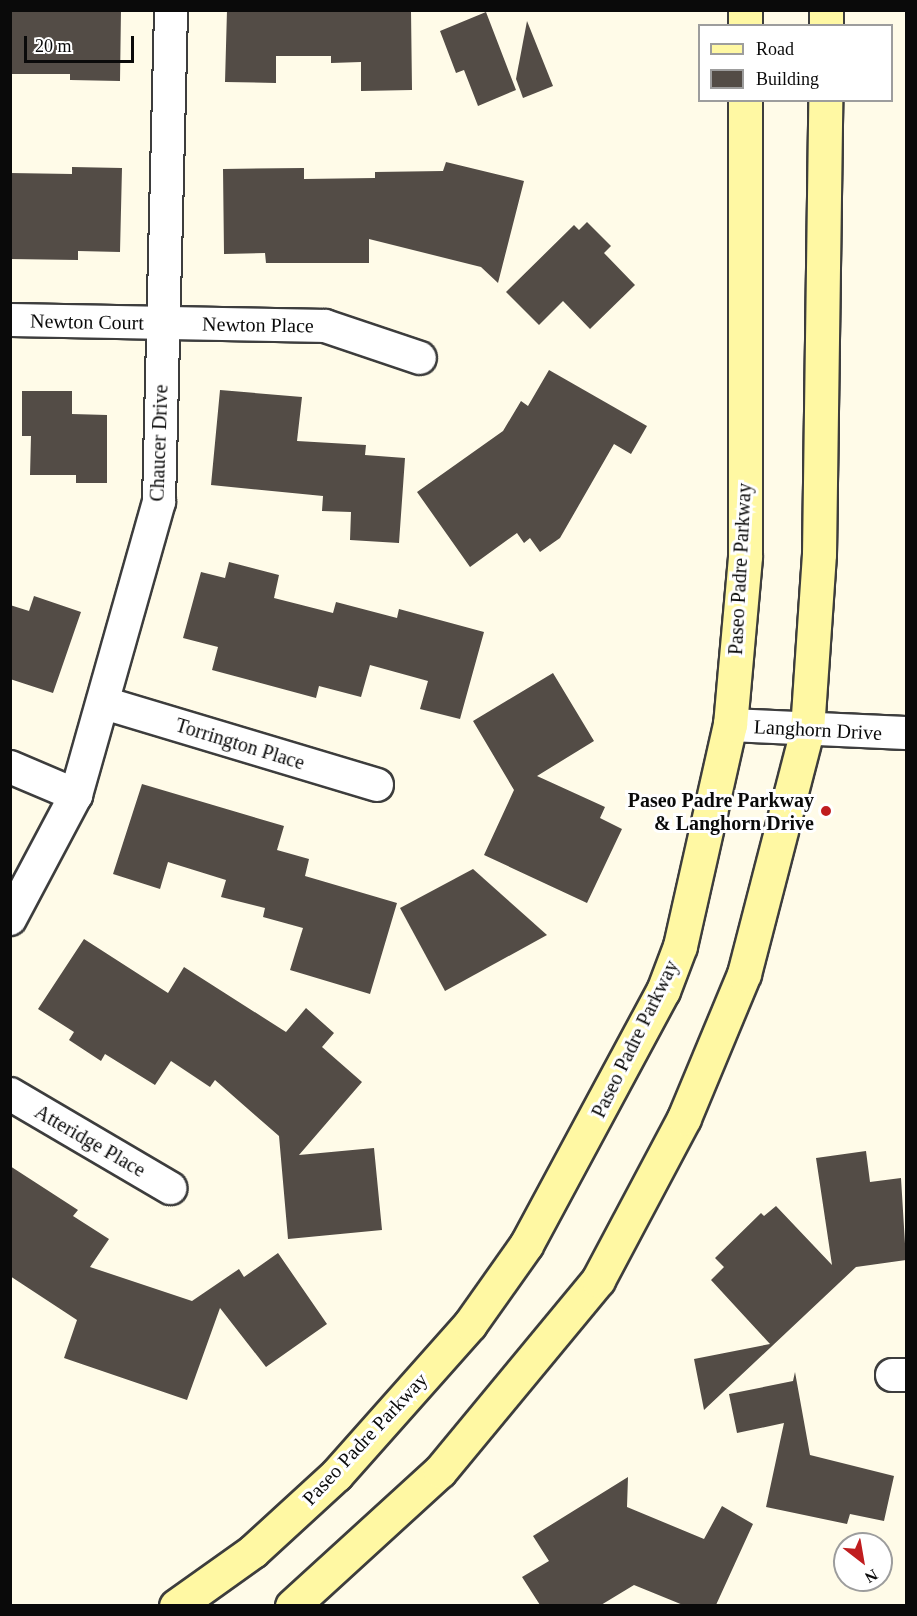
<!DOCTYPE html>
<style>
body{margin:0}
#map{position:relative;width:917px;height:1616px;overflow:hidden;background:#fffbe8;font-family:"Times New Roman",serif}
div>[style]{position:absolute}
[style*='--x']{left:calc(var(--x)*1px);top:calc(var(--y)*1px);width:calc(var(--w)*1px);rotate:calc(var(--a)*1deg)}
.building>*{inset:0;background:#534c46}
.roads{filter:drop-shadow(2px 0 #3d3d3d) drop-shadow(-2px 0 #3d3d3d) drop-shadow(0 2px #3d3d3d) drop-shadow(0 -2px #3d3d3d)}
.street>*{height:32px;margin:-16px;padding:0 16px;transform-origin:16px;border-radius:16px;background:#fff}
.secondary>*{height:33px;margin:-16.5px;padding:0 16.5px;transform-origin:16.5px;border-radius:16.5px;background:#fff8a3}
.dots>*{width:16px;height:16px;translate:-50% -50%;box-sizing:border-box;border:3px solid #fff;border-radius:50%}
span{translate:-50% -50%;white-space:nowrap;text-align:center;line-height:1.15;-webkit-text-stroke:6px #fff;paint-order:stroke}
.street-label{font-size:20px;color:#0a0a0a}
.poi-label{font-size:20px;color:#0a0a0a;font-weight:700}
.right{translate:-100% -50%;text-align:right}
.frame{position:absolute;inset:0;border:12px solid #0a0a0a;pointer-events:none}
.legend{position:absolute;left:698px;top:24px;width:195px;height:78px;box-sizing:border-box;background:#fff;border:2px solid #9d9d9d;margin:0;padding:8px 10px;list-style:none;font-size:18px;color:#0a0a0a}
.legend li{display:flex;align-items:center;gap:12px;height:30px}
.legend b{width:30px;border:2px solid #9d9d9d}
.north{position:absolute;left:833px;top:1532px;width:60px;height:60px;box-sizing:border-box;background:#fff;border:2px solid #9d9d9d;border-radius:50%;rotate:149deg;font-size:16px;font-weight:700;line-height:24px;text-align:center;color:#0a0a0a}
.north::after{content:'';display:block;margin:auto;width:21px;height:27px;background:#c01d1f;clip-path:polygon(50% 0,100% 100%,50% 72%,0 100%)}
.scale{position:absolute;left:24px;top:36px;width:110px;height:27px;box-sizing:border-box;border:3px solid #0a0a0a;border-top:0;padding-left:8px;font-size:18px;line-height:21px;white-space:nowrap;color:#0a0a0a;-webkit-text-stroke:4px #fff;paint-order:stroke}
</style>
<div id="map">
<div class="building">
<div style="clip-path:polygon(10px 10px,121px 10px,120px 81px,70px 80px,70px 74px,10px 74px)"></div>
<div style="clip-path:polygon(227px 10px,411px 10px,412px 90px,361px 91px,361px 62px,331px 63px,331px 56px,276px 56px,276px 83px,225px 82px)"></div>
<div style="clip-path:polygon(486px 12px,516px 90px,478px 106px,464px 70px,456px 73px,440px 31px)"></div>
<div style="clip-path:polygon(527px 21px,553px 86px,523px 98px,516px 79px)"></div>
<div style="clip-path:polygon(446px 162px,524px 181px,498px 283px,481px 267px,369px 239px,369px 263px,266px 263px,265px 253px,224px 254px,223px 169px,304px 168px,304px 179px,375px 178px,375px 172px,443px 171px)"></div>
<div style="clip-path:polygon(72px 167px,122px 168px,120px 252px,78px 251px,78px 260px,10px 259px,10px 173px,72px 174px)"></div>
<div style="clip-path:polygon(587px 222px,611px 246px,604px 253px,635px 285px,590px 329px,563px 301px,539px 325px,506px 292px,574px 225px,579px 230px)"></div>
<div style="clip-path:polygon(549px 370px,647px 426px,631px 454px,614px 444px,560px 538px,540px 552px,530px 538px,524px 543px,517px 533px,470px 567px,417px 492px,503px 431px,521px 401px,528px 406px)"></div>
<div style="clip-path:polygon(220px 390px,302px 397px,297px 441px,366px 445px,365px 455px,405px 458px,399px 543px,350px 540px,351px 512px,322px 511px,323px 496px,211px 485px)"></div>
<div style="clip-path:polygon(22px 391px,72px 391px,72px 414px,107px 415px,107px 483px,76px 483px,76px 475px,30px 475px,31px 436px,22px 436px)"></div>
<div style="clip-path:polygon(229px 562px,279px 575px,274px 598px,333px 613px,336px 602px,397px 618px,399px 609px,484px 632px,460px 719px,420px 709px,428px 681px,370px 665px,361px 697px,319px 686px,316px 698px,212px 670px,218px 647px,183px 638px,201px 572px,225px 578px)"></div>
<div style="clip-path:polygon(34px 596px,81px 612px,53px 693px,10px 679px,10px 605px,29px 611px)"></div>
<div style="clip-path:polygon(553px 673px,594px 741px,537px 776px,605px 807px,600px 818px,622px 829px,587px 903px,484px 855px,514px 790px,473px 721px)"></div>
<div style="clip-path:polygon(142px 784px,284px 826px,277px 850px,309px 859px,305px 876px,397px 903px,370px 994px,290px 970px,303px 928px,263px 917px,265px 908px,221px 897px,226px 880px,168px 862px,160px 889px,113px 874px)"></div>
<div style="clip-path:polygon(473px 869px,547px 935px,445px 991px,400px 908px)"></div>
<div style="clip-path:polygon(84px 939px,168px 993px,184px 967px,286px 1032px,306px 1008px,334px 1033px,322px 1047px,362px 1082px,299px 1155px,374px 1148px,382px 1230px,288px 1239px,279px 1136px,215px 1080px,210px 1087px,171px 1061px,155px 1085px,105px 1054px,101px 1061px,69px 1040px,74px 1032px,38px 1009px)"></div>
<div style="clip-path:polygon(866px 1151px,870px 1182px,901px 1178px,906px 1260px,856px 1267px,704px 1410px,694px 1359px,770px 1344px,711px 1280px,724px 1267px,715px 1258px,761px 1213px,764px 1216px,776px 1206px,832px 1265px,816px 1158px)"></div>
<div style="clip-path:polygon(10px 1166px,78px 1210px,73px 1216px,109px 1239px,90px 1267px,192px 1301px,239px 1269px,244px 1277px,278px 1253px,327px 1324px,266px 1367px,220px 1308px,187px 1400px,64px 1358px,77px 1320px,10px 1276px)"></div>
<div style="clip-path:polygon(795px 1372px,810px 1455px,894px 1476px,884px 1521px,850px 1514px,847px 1524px,766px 1507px,784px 1423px,737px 1433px,729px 1394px,793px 1381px)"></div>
<div style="clip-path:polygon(628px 1477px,627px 1507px,704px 1539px,722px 1506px,753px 1524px,716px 1605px,683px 1605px,634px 1585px,601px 1605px,540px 1605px,522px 1577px,549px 1561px,533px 1536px)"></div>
</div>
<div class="roads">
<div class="street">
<div style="--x:10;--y:320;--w:315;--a:1.1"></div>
<div style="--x:325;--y:326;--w:100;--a:18.6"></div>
<div style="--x:104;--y:703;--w:285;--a:16.7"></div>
<div style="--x:730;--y:725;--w:176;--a:2.6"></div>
<div style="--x:10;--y:767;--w:72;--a:23"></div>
<div style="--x:10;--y:919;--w:140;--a:-62"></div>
<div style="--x:76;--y:795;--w:305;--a:-74.2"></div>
<div style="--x:159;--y:502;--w:492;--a:-88.6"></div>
<div style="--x:10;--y:1094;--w:186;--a:30.4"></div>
<div style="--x:892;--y:1375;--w:14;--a:0"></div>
</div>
<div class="secondary">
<div style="--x:745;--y:26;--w:16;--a:-90"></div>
<div style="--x:826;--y:26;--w:16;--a:-90"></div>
<div style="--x:176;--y:1606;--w:95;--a:-35.5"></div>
<div style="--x:253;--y:1551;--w:113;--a:-42.5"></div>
<div style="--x:336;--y:1475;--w:202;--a:-48.4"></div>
<div style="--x:470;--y:1324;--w:97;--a:-54.7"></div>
<div style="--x:526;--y:1245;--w:289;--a:-61.7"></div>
<div style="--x:663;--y:991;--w:48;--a:-69.3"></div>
<div style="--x:680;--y:946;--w:227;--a:-77.3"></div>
<div style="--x:730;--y:725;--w:170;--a:-84.9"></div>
<div style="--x:745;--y:556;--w:456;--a:-90"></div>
<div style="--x:292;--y:1606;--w:200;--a:-42.4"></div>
<div style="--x:440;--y:1471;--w:248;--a:-50.4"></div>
<div style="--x:598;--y:1280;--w:183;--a:-62"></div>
<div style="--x:684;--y:1118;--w:156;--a:-67.4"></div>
<div style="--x:744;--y:974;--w:252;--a:-75.5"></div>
<div style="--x:807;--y:730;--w:176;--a:-86.1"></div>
<div style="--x:819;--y:554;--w:454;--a:-89.2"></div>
</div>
</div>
<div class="dots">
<div style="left:826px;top:811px;background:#c01d1f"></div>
</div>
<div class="street-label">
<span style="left:87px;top:322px;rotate:1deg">Newton Court</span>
<span style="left:258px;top:325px;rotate:1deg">Newton Place</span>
<span style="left:159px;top:443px;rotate:-88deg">Chaucer Drive</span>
<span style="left:740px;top:569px;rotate:-87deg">Paseo Padre Parkway</span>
<span style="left:818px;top:730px;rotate:3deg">Langhorn Drive</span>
<span style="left:240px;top:744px;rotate:17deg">Torrington Place</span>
<span style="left:635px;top:1039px;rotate:-64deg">Paseo Padre Parkway</span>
<span style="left:90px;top:1141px;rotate:30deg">Atteridge Place</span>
<span style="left:365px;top:1439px;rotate:-47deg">Paseo Padre Parkway</span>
</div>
<div class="poi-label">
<span class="right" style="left:814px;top:812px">Paseo Padre Parkway<br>&amp; Langhorn Drive</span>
</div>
<div class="frame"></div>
<ul class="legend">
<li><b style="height:8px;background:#fff8a3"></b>Road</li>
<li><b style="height:16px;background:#534c46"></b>Building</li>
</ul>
<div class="north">N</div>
<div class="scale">20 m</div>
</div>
